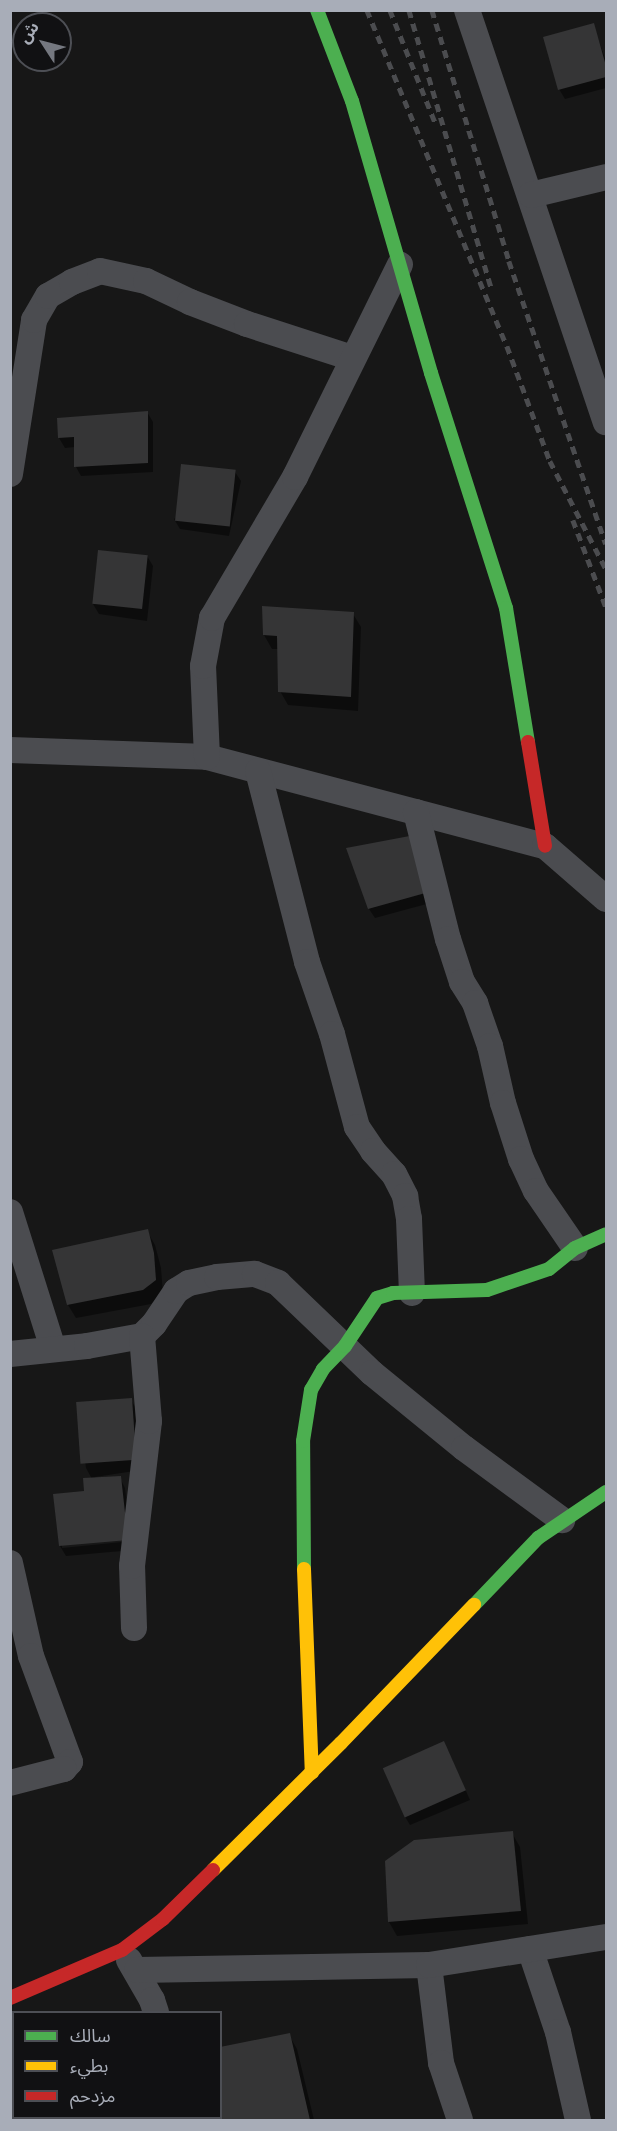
<!DOCTYPE html>
<meta charset="utf-8">
<style>
body{margin:0}
#map{position:relative;width:617px;height:2131px;overflow:hidden;background:#171717;font-family:Figtree,"Noto Sans Arabic",sans-serif}
div>[style]{position:absolute}
[style*='--x']{left:calc(var(--x)*1px);top:calc(var(--y)*1px);width:calc(var(--w)*1px);rotate:calc(var(--a)*1deg)}
.shadow>*{inset:0;background:#0007}
.building>*{inset:0;background:#353536;transform-origin:0 0}
.street>*{height:26px;margin:-13px;padding:0 13px;transform-origin:13px;border-radius:13px;background:#4b4c50}
.fast>*{height:14px;margin:-7px;padding:0 7px;transform-origin:7px;border-radius:7px;background:#4caf50}
.slow>*{height:14px;margin:-7px;padding:0 7px;transform-origin:7px;border-radius:7px;background:#ffc107}
.jam>*{height:14px;margin:-7px;padding:0 7px;transform-origin:7px;border-radius:7px;background:#c62828}
.rail>*{height:4.5px;margin-top:-2.25px;transform-origin:0;background:repeating-linear-gradient(90deg,#4b4c4f 0 8px,transparent 0 14px)}
span{translate:-50% -50%;white-space:nowrap;text-align:center;line-height:1.15;-webkit-text-stroke:5px #111113;paint-order:stroke}
.frame{position:absolute;inset:0;border:12px solid #a8adb8;pointer-events:none}
.legend{position:absolute;left:12px;top:2011px;width:210px;height:108px;box-sizing:border-box;background:#111113;border:2px solid #4d4f55;margin:0;padding:8px 10px;list-style:none;font-size:18px;color:#a8adb8}
.legend li{display:flex;align-items:center;gap:12px;height:30px}
.legend b{width:30px;border:2px solid #4d4f55}
.north{position:absolute;left:12px;top:12px;width:60px;height:60px;box-sizing:border-box;background:#111113;border:2px solid #4d4f55;border-radius:50%;rotate:306deg;font-size:16px;font-weight:700;line-height:24px;text-align:center;color:#a8adb8}
.north::after{content:'';display:block;margin:auto;width:21px;height:27px;background:#757880;clip-path:polygon(50% 0,100% 100%,50% 72%,0 100%)}
</style>
<div id="map">
<div class="shadow">
<div style="clip-path:polygon(593px 25px,606px 61px,606px 88px,565px 99px,559px 89px)"></div>
<div style="clip-path:polygon(147px 412px,153px 422px,153px 472px,81px 476px,76px 467px,75px 447px,65px 448px,59px 438px)"></div>
<div style="clip-path:polygon(235px 472px,241px 481px,229px 536px,180px 529px,174px 519px)"></div>
<div style="clip-path:polygon(147px 556px,153px 566px,147px 621px,99px 614px,93px 604px)"></div>
<div style="clip-path:polygon(353px 614px,361px 627px,358px 711px,288px 705px,280px 691px,279px 649px,272px 649px,264px 635px)"></div>
<div style="clip-path:polygon(420px 846px,434px 902px,375px 918px,369px 909px)"></div>
<div style="clip-path:polygon(147px 1231px,155px 1245px,161px 1268px,163px 1294px,151px 1304px,76px 1318px,68px 1305px)"></div>
<div style="clip-path:polygon(131px 1400px,137px 1410px,141px 1470px,95px 1477px,96px 1479px,120px 1478px,125px 1488px,131px 1538px,62px 1544px,62px 1548px,132px 1541px,133px 1550px,66px 1556px,60px 1546px,92px 1479px,86px 1468px,78px 1408px)"></div>
<div style="clip-path:polygon(449px 1753px,470px 1800px,410px 1825px,404px 1815px)"></div>
<div style="clip-path:polygon(512px 1833px,520px 1847px,528px 1924px,397px 1936px,389px 1922px,387px 1862px)"></div>
<div style="clip-path:polygon(289px 2035px,297px 2049px,314px 2120px,208px 2120px,208px 2118px,220px 2118px)"></div>
</div>
<div class="building">
<div style="clip-path:polygon(594px 23px,606px 66px,606px 77px,558px 90px,543px 37px)"></div>
<div style="clip-path:polygon(148px 411px,148px 463px,74px 467px,74px 437px,58px 438px,57px 418px)"></div>
<div style="left:181px;top:464px;width:55px;height:57px;rotate:6deg"></div>
<div style="left:98px;top:550px;width:50px;height:54px;rotate:6deg"></div>
<div style="clip-path:polygon(262px 606px,354px 612px,351px 697px,278px 692px,277px 636px,263px 635px)"></div>
<div style="clip-path:polygon(415px 835px,429px 892px,368px 909px,346px 848px)"></div>
<div style="clip-path:polygon(148px 1229px,154px 1253px,156px 1280px,143px 1290px,67px 1305px,52px 1250px)"></div>
<div style="left:132px;top:1398px;width:62px;height:56px;rotate:86deg"></div>
<div style="clip-path:polygon(121px 1476px,128px 1540px,59px 1546px,53px 1494px,84px 1491px,83px 1478px)"></div>
<div style="left:444px;top:1741px;width:54px;height:67px;rotate:66deg"></div>
<div style="clip-path:polygon(513px 1831px,521px 1911px,388px 1922px,385px 1861px,414px 1840px)"></div>
<div style="clip-path:polygon(290px 2033px,310px 2120px,207px 2120px,206px 2118px,220px 2118px,220px 2047px)"></div>
</div>
<div class="street">
<div style="--x:467;--y:10;--w:435;--a:71.4"></div>
<div style="--x:531;--y:195;--w:77;--a:-13.5"></div>
<div style="--x:10;--y:474;--w:156;--a:-81.1"></div>
<div style="--x:34;--y:320;--w:28;--a:-60"></div>
<div style="--x:48;--y:296;--w:28;--a:-30"></div>
<div style="--x:72;--y:282;--w:30;--a:-21"></div>
<div style="--x:100;--y:271;--w:47;--a:12.3"></div>
<div style="--x:146;--y:281;--w:49;--a:25.5"></div>
<div style="--x:190;--y:302;--w:61;--a:21.1"></div>
<div style="--x:247;--y:324;--w:110;--a:17.9"></div>
<div style="--x:10;--y:750;--w:197;--a:2"></div>
<div style="--x:207;--y:757;--w:350;--a:14.8"></div>
<div style="--x:545;--y:846;--w:81;--a:41"></div>
<div style="--x:207;--y:757;--w:91;--a:-92.5"></div>
<div style="--x:203;--y:666;--w:49;--a:-79.4"></div>
<div style="--x:212;--y:618;--w:164;--a:-59.5"></div>
<div style="--x:295;--y:477;--w:237;--a:-63.7"></div>
<div style="--x:258;--y:771;--w:197;--a:75.6"></div>
<div style="--x:307;--y:962;--w:76;--a:70.9"></div>
<div style="--x:332;--y:1034;--w:96;--a:75"></div>
<div style="--x:357;--y:1127;--w:29;--a:56"></div>
<div style="--x:373;--y:1151;--w:31;--a:48"></div>
<div style="--x:394;--y:1174;--w:25;--a:63"></div>
<div style="--x:405;--y:1196;--w:23;--a:80"></div>
<div style="--x:409;--y:1219;--w:74;--a:87.7"></div>
<div style="--x:416;--y:812;--w:131;--a:75.9"></div>
<div style="--x:448;--y:939;--w:45;--a:72"></div>
<div style="--x:462;--y:982;--w:25;--a:58"></div>
<div style="--x:475;--y:1003;--w:46;--a:70.8"></div>
<div style="--x:490;--y:1046;--w:58;--a:77.2"></div>
<div style="--x:503;--y:1103;--w:59;--a:72.2"></div>
<div style="--x:521;--y:1159;--w:35;--a:65"></div>
<div style="--x:536;--y:1191;--w:69;--a:55.6"></div>
<div style="--x:10;--y:1212;--w:143;--a:72.5"></div>
<div style="--x:10;--y:1354;--w:77;--a:-5.9"></div>
<div style="--x:87;--y:1346;--w:56;--a:-10.3"></div>
<div style="--x:142;--y:1336;--w:17;--a:-45"></div>
<div style="--x:154;--y:1324;--w:40;--a:-56"></div>
<div style="--x:176;--y:1291;--w:15;--a:-32"></div>
<div style="--x:189;--y:1283;--w:29;--a:-12"></div>
<div style="--x:217;--y:1277;--w:38;--a:-5"></div>
<div style="--x:255;--y:1274;--w:25;--a:21"></div>
<div style="--x:278;--y:1283;--w:130;--a:43.8"></div>
<div style="--x:372;--y:1373;--w:119;--a:39.2"></div>
<div style="--x:464;--y:1448;--w:122;--a:36.3"></div>
<div style="--x:10;--y:1563;--w:95;--a:77.3"></div>
<div style="--x:31;--y:1656;--w:113;--a:69.8"></div>
<div style="--x:70;--y:1762;--w:9;--a:131"></div>
<div style="--x:64;--y:1769;--w:56;--a:165.5"></div>
<div style="--x:134;--y:1628;--w:62;--a:-91.8"></div>
<div style="--x:132;--y:1566;--w:146;--a:-83.3"></div>
<div style="--x:149;--y:1421;--w:85;--a:-94.7"></div>
<div style="--x:530;--y:1949;--w:88;--a:71.4"></div>
<div style="--x:558;--y:2032;--w:90;--a:77.2"></div>
<div style="--x:129;--y:1960;--w:46;--a:60.1"></div>
<div style="--x:152;--y:2000;--w:13;--a:72"></div>
<div style="--x:429;--y:1965;--w:99;--a:83"></div>
<div style="--x:441;--y:2063;--w:60;--a:71.6"></div>
<div style="--x:137;--y:1970;--w:292;--a:-1"></div>
<div style="--x:429;--y:1965;--w:179;--a:-9"></div>
<div style="--x:138;--y:2120;--w:3;--a:-45"></div>
</div>
<div class="fast">
<div style="--x:317;--y:10;--w:97;--a:69"></div>
<div style="--x:352;--y:101;--w:283;--a:73.8"></div>
<div style="--x:431;--y:373;--w:247;--a:72.3"></div>
<div style="--x:506;--y:608;--w:136;--a:80.7"></div>
<div style="--x:304;--y:1569;--w:128;--a:-90.4"></div>
<div style="--x:303;--y:1441;--w:52;--a:-81.1"></div>
<div style="--x:311;--y:1390;--w:24;--a:-60"></div>
<div style="--x:323;--y:1369;--w:32;--a:-46"></div>
<div style="--x:345;--y:1346;--w:58;--a:-56.3"></div>
<div style="--x:377;--y:1298;--w:17;--a:-17"></div>
<div style="--x:393;--y:1293;--w:94;--a:-1.8"></div>
<div style="--x:487;--y:1290;--w:65;--a:-18.7"></div>
<div style="--x:549;--y:1269;--w:33;--a:-39"></div>
<div style="--x:575;--y:1248;--w:34;--a:-24"></div>
<div style="--x:474;--y:1605;--w:93;--a:-46.3"></div>
<div style="--x:538;--y:1538;--w:82;--a:-34.1"></div>
</div>
<div class="slow">
<div style="--x:304;--y:1569;--w:204;--a:87.8"></div>
<div style="--x:213;--y:1870;--w:180;--a:-44.8"></div>
<div style="--x:341;--y:1743;--w:192;--a:-46.1"></div>
</div>
<div class="jam">
<div style="--x:528;--y:742;--w:105;--a:80.7"></div>
<div style="--x:10;--y:1998;--w:122;--a:-23.2"></div>
<div style="--x:122;--y:1950;--w:51;--a:-37.1"></div>
<div style="--x:163;--y:1919;--w:70;--a:-44.4"></div>
</div>
<div class="rail">
<div style="--x:367;--y:10;--w:364;--a:67.4"></div>
<div style="--x:507;--y:346;--w:123;--a:69.5"></div>
<div style="--x:550;--y:461;--w:122;--a:62.6"></div>
<div style="--x:390;--y:10;--w:121;--a:68.1"></div>
<div style="--x:409;--y:10;--w:293;--a:73.5"></div>
<div style="--x:432;--y:10;--w:263;--a:72.9"></div>
<div style="--x:509;--y:261;--w:299;--a:71.1"></div>
<div style="--x:573;--y:520;--w:93;--a:69.2"></div>
</div>
<div class="frame"></div>
<ul class="legend">
<li><b style="height:8px;background:#4caf50"></b>سالك</li>
<li><b style="height:8px;background:#ffc107"></b>بطيء</li>
<li><b style="height:8px;background:#c62828"></b>مزدحم</li>
</ul>
<div class="north">ش</div>
</div>
